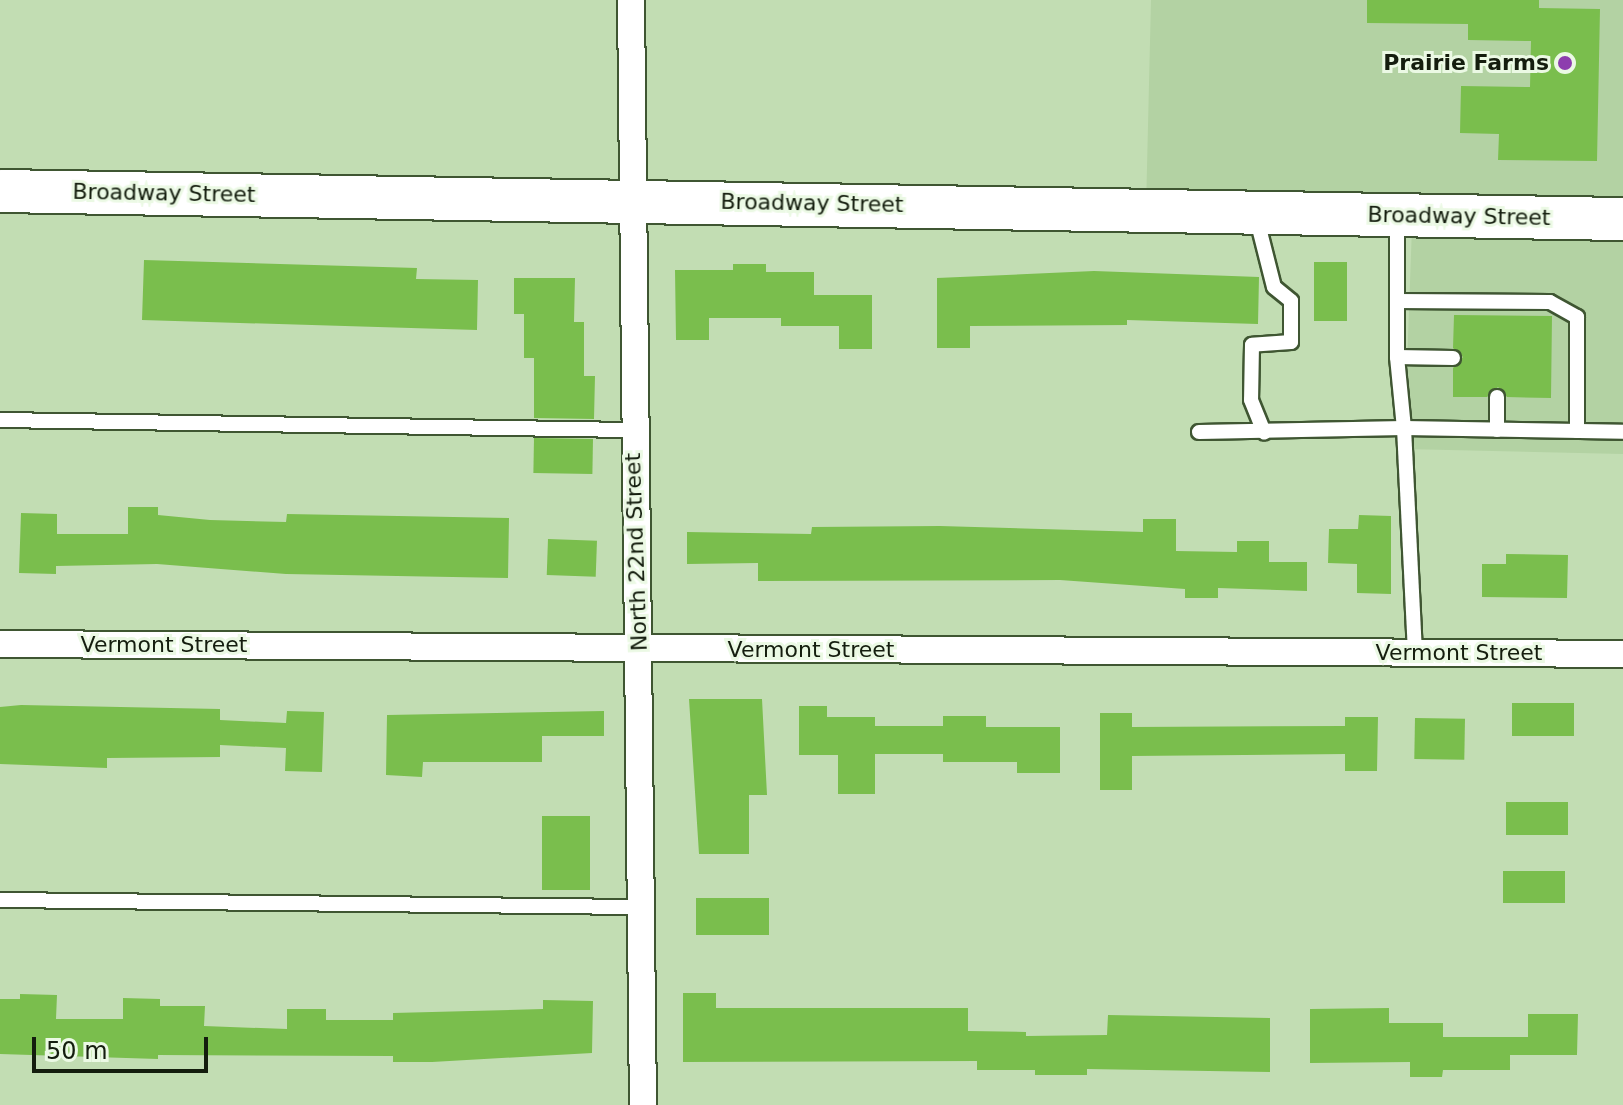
<!DOCTYPE html>
<style>
body{margin:0}
#map{position:relative;width:1623px;height:1105px;overflow:hidden;background:#c2ddb3;font-family:"DejaVu Sans",sans-serif}
div>[style]{position:absolute}
[style*='--x']{left:calc(var(--x)*1px);top:calc(var(--y)*1px);width:calc(var(--w)*1px);rotate:calc(var(--a)*1deg)}
.built>*{inset:0;background:#b3d2a3}
.building>*{inset:0;background:#7abe4d;transform-origin:0 0}
.roads{filter:drop-shadow(2px 0 #3f5632) drop-shadow(-2px 0 #3f5632) drop-shadow(0 2px #3f5632) drop-shadow(0 -2px #3f5632)}
.lane>*{height:14px;margin:-7px;padding:0 7px;transform-origin:7px;border-radius:7px;background:#fff}
.street>*{height:26px;margin:-13px;padding:0 13px;transform-origin:13px;border-radius:13px;background:#fff}
.primary>*{height:42px;margin:-21px;padding:0 21px;transform-origin:21px;border-radius:21px;background:#fff}
.dots>*{width:22px;height:22px;translate:-50% -50%;box-sizing:border-box;border:4px solid #ebf9e4;border-radius:50%}
span{translate:-50% -50%;white-space:nowrap;text-align:center;line-height:1.15;-webkit-text-stroke:6px #ebf9e4;paint-order:stroke}
.poi-label{font-size:22px;color:#141d0e;font-weight:700}
.right{translate:-100% -50%;text-align:right}
.street-label{font-size:22px;color:#141d0e}
.scale{position:absolute;left:32px;top:1037px;width:176px;height:36px;box-sizing:border-box;border:4px solid #141d0e;border-top:0;padding-left:10px;font-size:24px;line-height:28px;white-space:nowrap;color:#141d0e;-webkit-text-stroke:6px #ebf9e4;paint-order:stroke}
</style>
<div id="map">
<div class="built">
<div style="clip-path:polygon(1151px 0,1623px 0,1623px 454px,1404px 449px,1412px 227px,1146px 209px)"></div>
</div>
<div class="building">
<div style="clip-path:polygon(1367px 0,1539px 0,1539px 8px,1600px 9px,1597px 161px,1498px 160px,1499px 134px,1460px 133px,1461px 86px,1530px 87px,1531px 41px,1468px 40px,1468px 24px,1367px 23px)"></div>
<div style="clip-path:polygon(144px 260px,417px 268px,416px 279px,478px 280px,477px 330px,142px 320px)"></div>
<div style="left:1314px;top:262px;width:33px;height:59px"></div>
<div style="clip-path:polygon(733px 264px,766px 264px,766px 272px,814px 272px,814px 295px,872px 295px,872px 349px,839px 349px,839px 326px,781px 326px,781px 318px,709px 318px,709px 340px,676px 340px,675px 270px,733px 270px)"></div>
<div style="clip-path:polygon(1094px 271px,1259px 277px,1258px 324px,1127px 320px,1127px 325px,970px 326px,970px 348px,937px 348px,937px 278px)"></div>
<div style="clip-path:polygon(514px 278px,575px 278px,574px 322px,584px 322px,584px 376px,595px 376px,594px 419px,534px 418px,534px 358px,524px 358px,524px 314px,514px 314px)"></div>
<div style="clip-path:polygon(1454px 315px,1552px 316px,1551px 398px,1507px 397px,1498px 387px,1487px 397px,1453px 397px,1453px 368px,1463px 357px,1453px 348px)"></div>
<div style="left:534px;top:438px;width:59px;height:35px;rotate:1deg"></div>
<div style="clip-path:polygon(128px 507px,158px 507px,158px 515px,210px 520px,286px 522px,287px 514px,509px 518px,508px 578px,286px 574px,157px 564px,56px 566px,56px 574px,19px 573px,21px 513px,57px 514px,57px 534px,128px 534px)"></div>
<div style="clip-path:polygon(1359px 515px,1391px 516px,1391px 594px,1357px 593px,1357px 564px,1328px 563px,1329px 529px,1358px 529px)"></div>
<div style="clip-path:polygon(1143px 519px,1176px 519px,1176px 551px,1237px 552px,1237px 541px,1269px 541px,1269px 562px,1307px 562px,1307px 591px,1218px 588px,1218px 598px,1185px 598px,1185px 589px,1060px 580px,758px 581px,758px 563px,687px 564px,687px 532px,811px 534px,812px 527px,940px 526px,1143px 532px)"></div>
<div style="left:548px;top:539px;width:49px;height:36px;rotate:2deg"></div>
<div style="clip-path:polygon(1506px 554px,1568px 555px,1567px 598px,1482px 597px,1482px 564px,1506px 564px)"></div>
<div style="clip-path:polygon(689px 699px,762px 699px,767px 795px,749px 795px,749px 854px,699px 854px)"></div>
<div style="left:1512px;top:703px;width:62px;height:33px"></div>
<div style="clip-path:polygon(21px 705px,220px 709px,220px 720px,286px 723px,287px 711px,324px 712px,322px 772px,285px 771px,286px 748px,220px 745px,220px 757px,107px 758px,107px 768px,0 764px,0 707px)"></div>
<div style="clip-path:polygon(799px 706px,827px 706px,827px 717px,875px 717px,875px 726px,943px 726px,943px 716px,986px 716px,986px 727px,1060px 727px,1060px 773px,1017px 773px,1017px 762px,943px 762px,943px 754px,875px 754px,875px 794px,838px 794px,838px 755px,799px 755px)"></div>
<div style="clip-path:polygon(604px 711px,604px 736px,542px 736px,542px 762px,423px 762px,422px 777px,386px 775px,387px 715px)"></div>
<div style="clip-path:polygon(1100px 713px,1132px 713px,1132px 727px,1345px 726px,1345px 717px,1378px 717px,1377px 771px,1345px 771px,1345px 754px,1132px 756px,1132px 790px,1100px 790px)"></div>
<div style="left:1415px;top:718px;width:50px;height:41px;rotate:1deg"></div>
<div style="left:1568px;top:802px;width:33px;height:62px;rotate:90deg"></div>
<div style="left:542px;top:816px;width:48px;height:74px"></div>
<div style="left:1503px;top:871px;width:62px;height:32px"></div>
<div style="left:696px;top:898px;width:73px;height:37px"></div>
<div style="clip-path:polygon(683px 993px,716px 993px,716px 1008px,968px 1008px,968px 1031px,1026px 1032px,1026px 1036px,1107px 1035px,1108px 1015px,1270px 1018px,1270px 1072px,1087px 1069px,1087px 1075px,1035px 1075px,1035px 1070px,977px 1070px,977px 1061px,683px 1062px)"></div>
<div style="clip-path:polygon(20px 994px,57px 995px,56px 1019px,123px 1019px,123px 998px,160px 999px,160px 1006px,205px 1006px,204px 1026px,287px 1029px,287px 1009px,326px 1009px,326px 1020px,393px 1020px,393px 1013px,543px 1009px,543px 1000px,593px 1001px,592px 1053px,432px 1062px,393px 1062px,393px 1056px,158px 1055px,158px 1059px,0 1054px,0 999px,20px 999px)"></div>
<div style="clip-path:polygon(1389px 1008px,1389px 1023px,1443px 1023px,1443px 1037px,1528px 1037px,1528px 1014px,1578px 1014px,1577px 1055px,1510px 1055px,1510px 1070px,1443px 1070px,1442px 1077px,1410px 1077px,1410px 1062px,1310px 1063px,1310px 1009px)"></div>
</div>
<div class="roads">
<div class="lane">
<div style="--x:1256;--y:216;--w:73;--a:75.8"></div>
<div style="--x:1274;--y:287;--w:22;--a:39"></div>
<div style="--x:1291;--y:301;--w:41;--a:90"></div>
<div style="--x:1291;--y:342;--w:39;--a:176"></div>
<div style="--x:1252;--y:345;--w:55;--a:91"></div>
<div style="--x:1251;--y:400;--w:35;--a:68"></div>
<div style="--x:1397;--y:219;--w:138;--a:90"></div>
<div style="--x:1397;--y:357;--w:71;--a:84.4"></div>
<div style="--x:1404;--y:428;--w:219;--a:1"></div>
<div style="--x:1397;--y:301;--w:153;--a:0.4"></div>
<div style="--x:1550;--y:302;--w:31;--a:29"></div>
<div style="--x:1577;--y:317;--w:114;--a:90"></div>
<div style="--x:1397;--y:357;--w:56;--a:1"></div>
<div style="--x:0;--y:420;--w:633;--a:0.91"></div>
<div style="--x:1497;--y:430;--w:33;--a:-90"></div>
<div style="--x:1199;--y:432;--w:205;--a:-1.1"></div>
<div style="--x:1404;--y:428;--w:225;--a:87.2"></div>
<div style="--x:0;--y:900;--w:641;--a:0.63"></div>
</div>
<div class="street">
<div style="--x:631;--y:0;--w:1105;--a:89.38"></div>
<div style="--x:0;--y:644;--w:1623;--a:0.35"></div>
</div>
<div class="primary">
<div style="--x:0;--y:191;--w:1623;--a:0.99"></div>
</div>
</div>
<div class="dots">
<div style="left:1565px;top:63px;background:#8d3eae"></div>
</div>
<div class="poi-label">
<span class="right" style="left:1549px;top:63px">Prairie Farms</span>
</div>
<div class="street-label">
<span style="left:164px;top:193px;rotate:1deg">Broadway Street</span>
<span style="left:812px;top:203px;rotate:1deg">Broadway Street</span>
<span style="left:1459px;top:216px;rotate:1deg">Broadway Street</span>
<span style="left:636px;top:552px;rotate:-92deg">North 22nd Street</span>
<span style="left:164px;top:645px">Vermont Street</span>
<span style="left:811px;top:650px">Vermont Street</span>
<span style="left:1459px;top:653px">Vermont Street</span>
</div>
<div class="scale">50 m</div>
</div>
